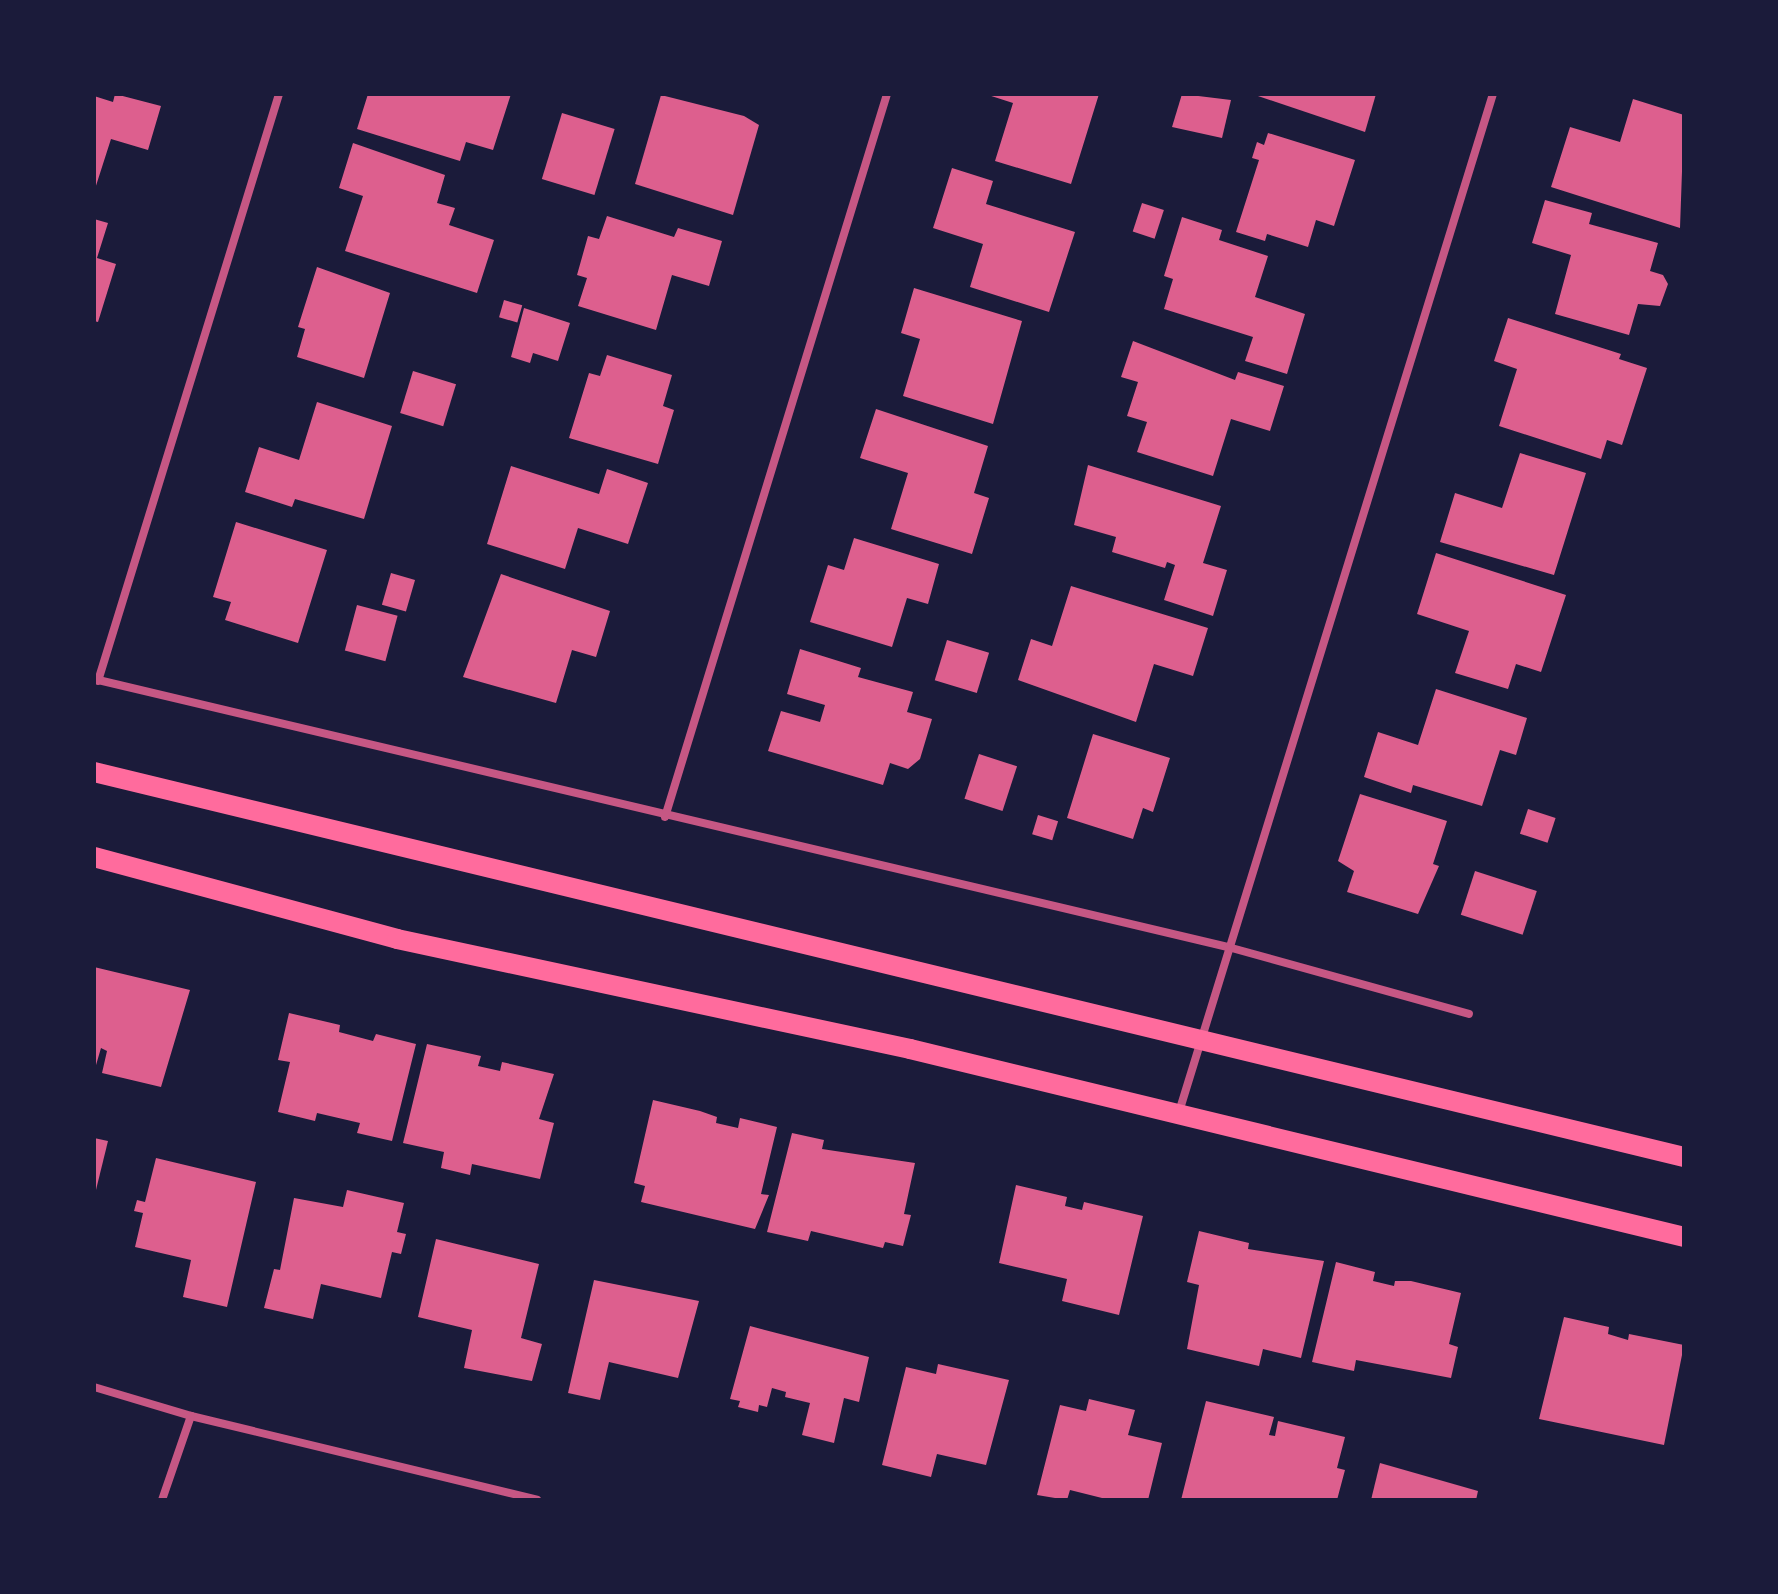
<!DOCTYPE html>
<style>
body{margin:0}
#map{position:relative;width:1778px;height:1594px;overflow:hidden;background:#1b1b3a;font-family:"Public Sans",sans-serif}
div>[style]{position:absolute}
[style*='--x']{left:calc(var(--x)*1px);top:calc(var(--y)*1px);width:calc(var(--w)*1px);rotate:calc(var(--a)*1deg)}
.building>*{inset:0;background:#dd5f8e;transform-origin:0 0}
.minor>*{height:8px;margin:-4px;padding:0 4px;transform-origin:4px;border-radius:4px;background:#c65784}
.primary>*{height:20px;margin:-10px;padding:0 10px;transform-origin:10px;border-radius:10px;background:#ff6b9d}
span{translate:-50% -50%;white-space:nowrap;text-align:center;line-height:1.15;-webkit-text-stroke:6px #1b1b3a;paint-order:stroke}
.frame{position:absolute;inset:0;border:96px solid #1b1b3a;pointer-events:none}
</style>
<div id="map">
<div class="building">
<div style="clip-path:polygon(115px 94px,161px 106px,148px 150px,111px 139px,94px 192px,94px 96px,113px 102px)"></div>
<div style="clip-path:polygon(368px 94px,422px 96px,511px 94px,493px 150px,466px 142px,460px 161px,357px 129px)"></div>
<div style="clip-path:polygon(1099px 94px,1071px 184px,995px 161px,1013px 103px,985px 94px)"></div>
<div style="clip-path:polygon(1182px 94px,1231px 100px,1222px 138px,1172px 127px)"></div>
<div style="clip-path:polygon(1252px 94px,1376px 94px,1365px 132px)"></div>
<div style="clip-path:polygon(661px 95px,744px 116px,759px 125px,733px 215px,635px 184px)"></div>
<div style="clip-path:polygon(1633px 99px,1684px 115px,1680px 228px,1551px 187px,1570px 127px,1620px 142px)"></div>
<div style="left:562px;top:113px;width:55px;height:69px;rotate:17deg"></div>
<div style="clip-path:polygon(1268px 133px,1355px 160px,1334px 226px,1316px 220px,1308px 247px,1267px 234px,1265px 241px,1236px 232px,1259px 160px,1252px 158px,1257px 142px,1264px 145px)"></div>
<div style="clip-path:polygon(353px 143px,445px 175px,437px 203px,455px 208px,449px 225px,494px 240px,477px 293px,345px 251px,363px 196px,339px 188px)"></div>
<div style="clip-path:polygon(952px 168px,993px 181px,986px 204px,1075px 232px,1049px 312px,970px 287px,983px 244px,933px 228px)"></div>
<div style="clip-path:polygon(1545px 200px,1592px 213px,1589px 224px,1658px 243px,1650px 271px,1663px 275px,1668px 284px,1660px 306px,1638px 304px,1629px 335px,1555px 314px,1571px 255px,1532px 243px)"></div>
<div style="left:1142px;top:203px;width:23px;height:30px;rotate:18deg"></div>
<div style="clip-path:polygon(607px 216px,674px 237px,678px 228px,722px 241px,709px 286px,672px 275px,656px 330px,578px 306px,587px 278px,577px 275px,588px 236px,599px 239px)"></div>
<div style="clip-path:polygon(1182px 217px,1222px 230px,1219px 240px,1268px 256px,1255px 297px,1305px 314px,1287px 374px,1245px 361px,1253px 337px,1164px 309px,1173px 279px,1164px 276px)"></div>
<div style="clip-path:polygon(94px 219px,108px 223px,97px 258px,116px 264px,98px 322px,94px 321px)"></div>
<div style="clip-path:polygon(317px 267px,390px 293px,364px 378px,297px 357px,305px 329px,298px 327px)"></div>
<div style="clip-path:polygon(914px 288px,1022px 321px,993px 424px,903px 396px,920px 339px,901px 333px)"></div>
<div style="left:504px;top:300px;width:19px;height:18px;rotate:16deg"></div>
<div style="clip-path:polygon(524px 308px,570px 323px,558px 361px,533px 353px,530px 363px,511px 357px)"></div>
<div style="clip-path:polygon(1508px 318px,1621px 354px,1619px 359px,1647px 368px,1622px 445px,1607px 440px,1601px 459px,1499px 426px,1517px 369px,1494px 361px)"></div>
<div style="clip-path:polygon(1133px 341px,1235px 380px,1238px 372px,1284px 386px,1270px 431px,1231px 419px,1213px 476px,1137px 452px,1147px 422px,1127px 416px,1138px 382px,1121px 377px)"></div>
<div style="clip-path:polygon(607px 355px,672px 375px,663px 406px,674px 410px,658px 464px,569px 438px,589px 373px,600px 376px)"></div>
<div style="left:413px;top:371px;width:45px;height:44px;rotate:17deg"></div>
<div style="clip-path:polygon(317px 402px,392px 426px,364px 519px,295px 499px,292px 507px,245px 492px,259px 447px,299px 460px)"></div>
<div style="clip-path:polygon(876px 409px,988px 446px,974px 493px,989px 498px,972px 554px,891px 529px,908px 473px,860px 458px)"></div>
<div style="clip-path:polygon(1520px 453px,1586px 473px,1554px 575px,1440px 542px,1455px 493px,1502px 508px)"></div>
<div style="clip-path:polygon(1088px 465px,1221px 506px,1203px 563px,1227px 570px,1213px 616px,1164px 600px,1175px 565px,1167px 562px,1165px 568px,1112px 552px,1116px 537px,1074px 525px)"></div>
<div style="clip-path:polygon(511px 466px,599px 494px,607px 469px,648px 483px,628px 544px,578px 528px,565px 569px,487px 544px)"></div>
<div style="clip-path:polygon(236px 522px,327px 550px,298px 643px,225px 620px,231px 602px,213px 597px)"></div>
<div style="clip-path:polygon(854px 538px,939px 564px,928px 604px,907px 598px,892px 647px,810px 622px,828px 565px,844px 570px)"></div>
<div style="clip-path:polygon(1436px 553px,1566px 595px,1541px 672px,1516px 664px,1508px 689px,1455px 673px,1469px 631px,1417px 614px)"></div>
<div style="left:391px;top:573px;width:25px;height:33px;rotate:16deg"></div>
<div style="clip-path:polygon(501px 574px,610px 611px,596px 657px,572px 650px,556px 703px,463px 677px)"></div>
<div style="clip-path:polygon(1071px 586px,1208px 628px,1193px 676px,1154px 664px,1136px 722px,1018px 680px,1031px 639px,1052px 646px)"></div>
<div style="left:357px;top:605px;width:42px;height:47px;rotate:15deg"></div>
<div style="left:947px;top:640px;width:44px;height:42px;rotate:17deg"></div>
<div style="clip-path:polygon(800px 649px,861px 668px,858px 677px,913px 692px,907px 712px,932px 719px,920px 759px,908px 769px,890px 763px,883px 785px,768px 751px,781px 711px,820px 722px,825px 705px,787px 694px)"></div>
<div style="clip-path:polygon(1436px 689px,1527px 718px,1516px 755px,1500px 750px,1482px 806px,1413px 785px,1411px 793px,1364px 777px,1378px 732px,1418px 745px)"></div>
<div style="clip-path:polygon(1093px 734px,1170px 758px,1153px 812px,1143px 808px,1133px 839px,1067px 818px)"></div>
<div style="left:979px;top:754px;width:40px;height:47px;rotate:18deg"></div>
<div style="clip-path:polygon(1360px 794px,1447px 821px,1433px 864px,1439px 866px,1418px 914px,1347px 892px,1354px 871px,1338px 861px)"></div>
<div style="left:1528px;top:809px;width:29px;height:26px;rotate:18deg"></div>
<div style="left:1038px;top:815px;width:21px;height:20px;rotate:17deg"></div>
<div style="left:1475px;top:871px;width:65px;height:46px;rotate:18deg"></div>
<div style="clip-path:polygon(94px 967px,190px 990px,161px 1087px,102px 1073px,107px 1051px,101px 1048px,94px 1072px)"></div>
<div style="clip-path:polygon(289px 1013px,340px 1025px,339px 1032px,373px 1041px,376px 1034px,416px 1044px,392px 1141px,357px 1133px,360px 1123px,317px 1113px,315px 1121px,278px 1112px,290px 1062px,278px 1060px)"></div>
<div style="clip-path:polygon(427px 1044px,481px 1056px,478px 1066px,500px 1071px,502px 1062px,554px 1074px,539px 1119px,554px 1123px,540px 1179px,472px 1164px,470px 1175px,441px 1168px,444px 1152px,403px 1143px)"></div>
<div style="clip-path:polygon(653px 1100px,700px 1111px,717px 1117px,716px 1123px,738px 1128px,740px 1118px,777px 1127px,761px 1194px,769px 1195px,755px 1229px,641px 1202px,645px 1186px,634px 1183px)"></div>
<div style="clip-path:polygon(792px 1133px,824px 1140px,822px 1149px,915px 1163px,904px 1214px,911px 1215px,903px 1246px,885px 1242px,883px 1248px,811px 1231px,808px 1241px,767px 1232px)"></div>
<div style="clip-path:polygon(94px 1138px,108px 1141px,95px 1194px,94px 1194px)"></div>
<div style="clip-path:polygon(156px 1158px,256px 1182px,227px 1307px,183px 1297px,191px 1260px,135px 1247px,143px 1213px,134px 1211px,137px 1200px,145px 1202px)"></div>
<div style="clip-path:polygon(1016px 1185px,1067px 1197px,1065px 1206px,1082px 1210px,1084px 1202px,1143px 1216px,1119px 1315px,1062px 1301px,1067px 1279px,999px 1263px)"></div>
<div style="clip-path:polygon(347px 1190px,404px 1203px,397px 1232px,406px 1234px,401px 1254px,392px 1252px,381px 1298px,321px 1284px,313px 1319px,264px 1308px,274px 1269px,280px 1270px,294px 1198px,343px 1207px)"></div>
<div style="clip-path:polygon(1199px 1231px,1249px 1243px,1248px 1249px,1324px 1261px,1301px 1358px,1263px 1349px,1259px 1366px,1187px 1349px,1199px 1285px,1187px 1282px)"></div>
<div style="clip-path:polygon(436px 1239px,539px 1264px,521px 1338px,542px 1344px,532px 1381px,464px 1368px,472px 1330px,418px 1317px)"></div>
<div style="clip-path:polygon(1336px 1262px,1375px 1272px,1373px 1281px,1394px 1286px,1395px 1281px,1411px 1281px,1461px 1293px,1449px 1344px,1458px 1347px,1451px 1378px,1356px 1360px,1354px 1371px,1312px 1362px)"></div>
<div style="clip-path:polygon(594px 1280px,699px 1301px,678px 1378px,609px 1362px,600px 1400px,568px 1393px)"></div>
<div style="clip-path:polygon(1564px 1317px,1609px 1327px,1608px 1334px,1628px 1340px,1629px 1334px,1684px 1345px,1664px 1445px,1539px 1419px)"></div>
<div style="clip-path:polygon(750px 1326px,869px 1357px,859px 1402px,844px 1398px,834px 1443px,802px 1435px,810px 1403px,785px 1397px,786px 1392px,772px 1388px,767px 1407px,759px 1405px,758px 1412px,738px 1407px,740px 1401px,730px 1399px)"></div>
<div style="clip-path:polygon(938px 1364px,1009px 1380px,986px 1465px,937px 1454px,931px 1477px,882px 1465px,906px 1367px,936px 1374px)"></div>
<div style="clip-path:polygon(1089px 1399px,1135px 1410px,1128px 1435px,1162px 1443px,1148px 1500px,1110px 1500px,1070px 1490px,1067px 1500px,1037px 1495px,1060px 1405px,1086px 1411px)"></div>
<div style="clip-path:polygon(1206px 1401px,1274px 1417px,1269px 1435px,1275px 1436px,1278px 1421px,1345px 1437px,1337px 1468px,1345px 1470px,1337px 1500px,1181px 1500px)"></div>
<div style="clip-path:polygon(1380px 1463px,1478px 1491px,1476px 1500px,1371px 1500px)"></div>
</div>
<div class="minor">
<div style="--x:94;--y:679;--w:1165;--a:13.3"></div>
<div style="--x:1228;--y:947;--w:250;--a:15.5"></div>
<div style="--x:98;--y:681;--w:614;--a:-72.86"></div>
<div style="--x:665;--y:817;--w:756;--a:-72.93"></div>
<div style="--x:1179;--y:1112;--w:1065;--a:-72.86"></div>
<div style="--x:94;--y:1387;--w:101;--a:16.6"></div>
<div style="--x:191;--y:1416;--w:356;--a:13.6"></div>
<div style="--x:162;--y:1500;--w:89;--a:-71"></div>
</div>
<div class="primary">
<div style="--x:94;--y:772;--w:1636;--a:13.61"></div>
<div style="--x:94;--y:857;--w:314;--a:15.1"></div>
<div style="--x:397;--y:939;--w:525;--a:12.1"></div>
<div style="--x:910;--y:1049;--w:797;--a:13.65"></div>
</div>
<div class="frame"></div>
</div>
